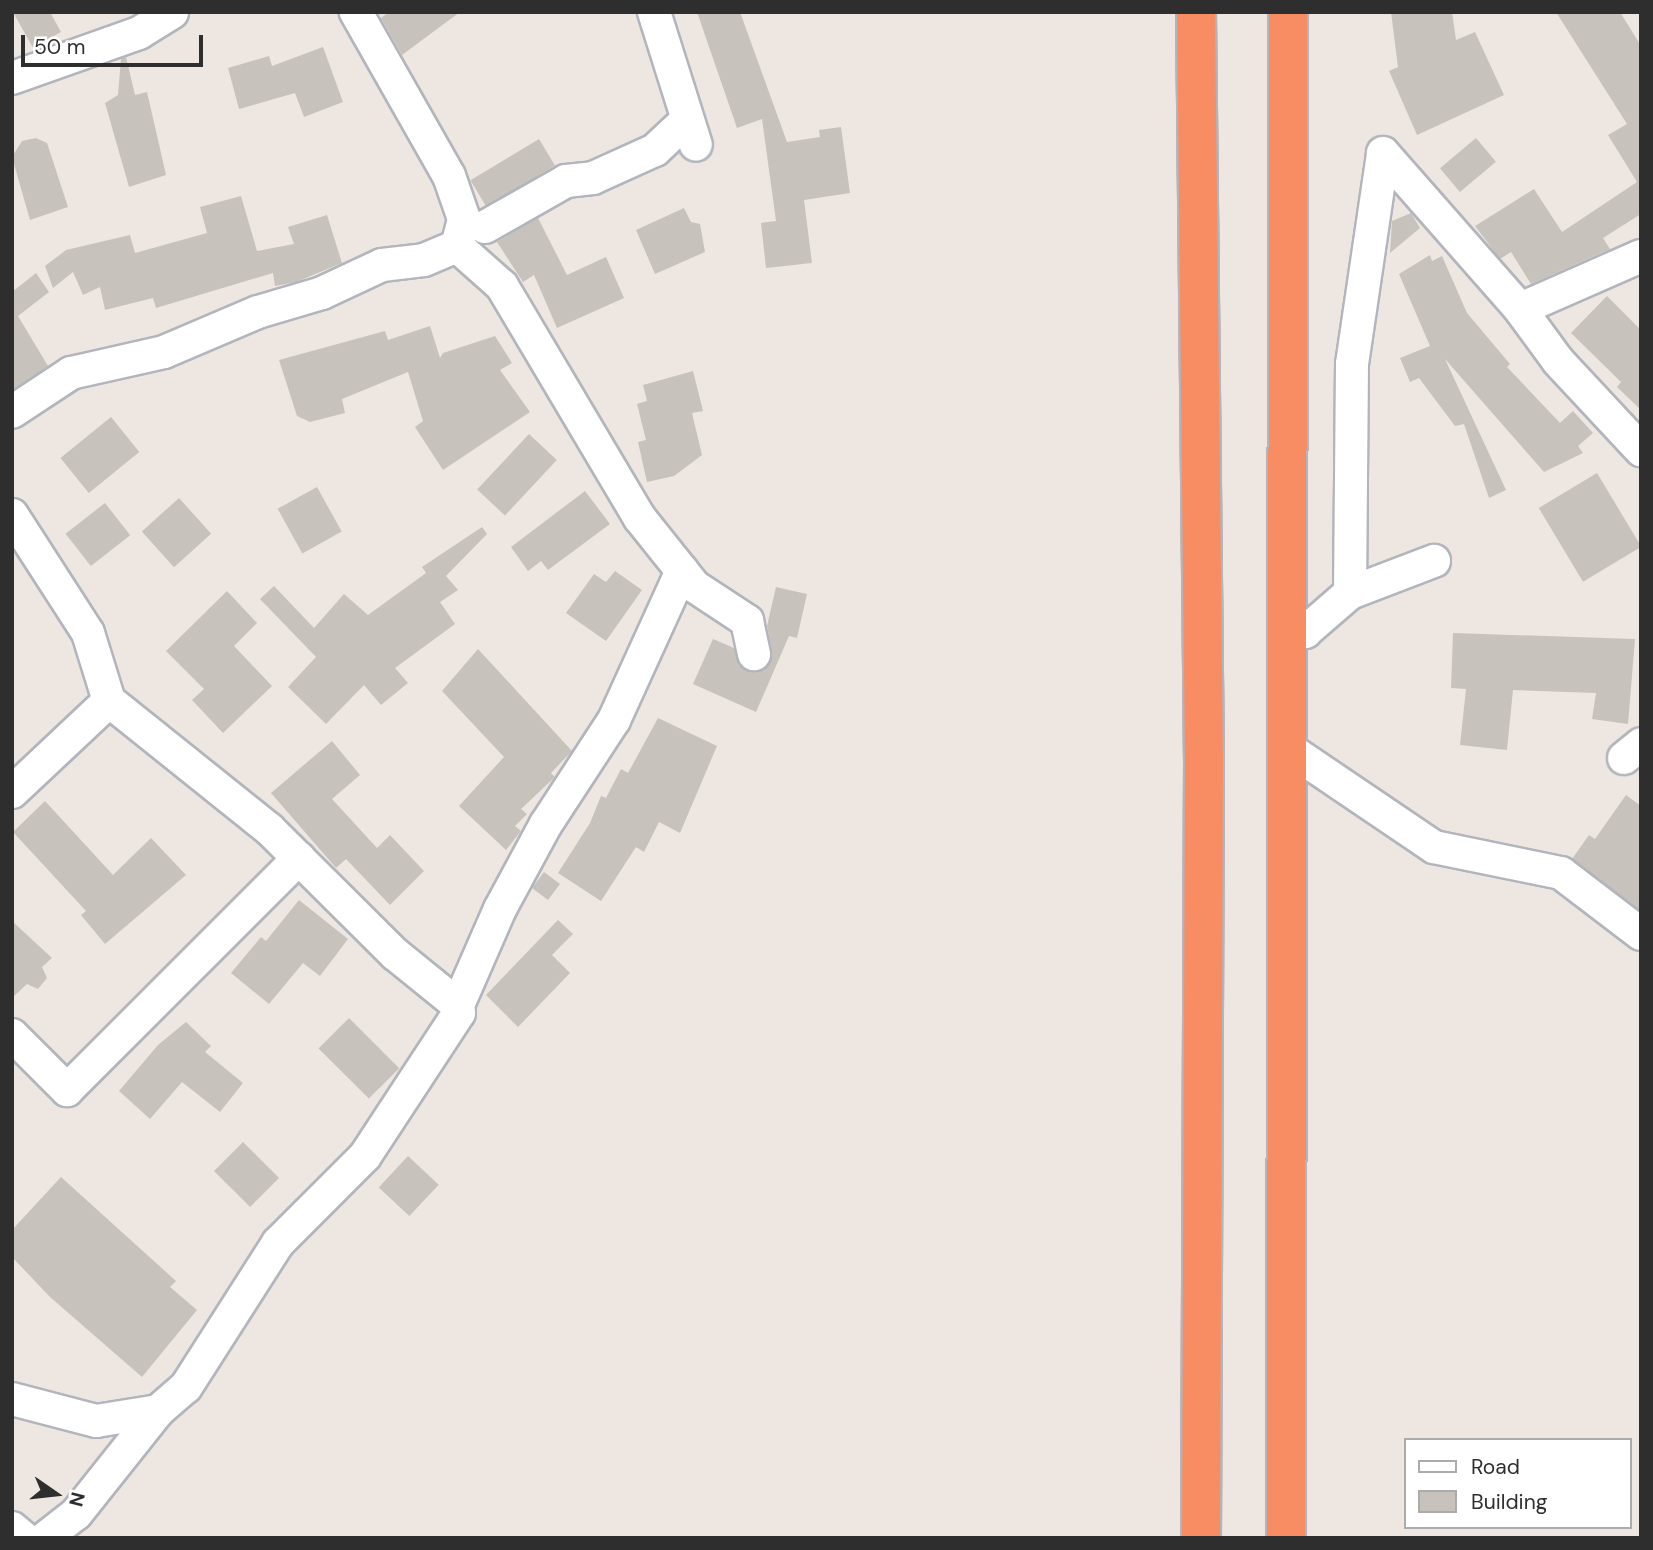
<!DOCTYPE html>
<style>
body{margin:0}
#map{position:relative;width:1653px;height:1550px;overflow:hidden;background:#eee7e1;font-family:"DM Sans",sans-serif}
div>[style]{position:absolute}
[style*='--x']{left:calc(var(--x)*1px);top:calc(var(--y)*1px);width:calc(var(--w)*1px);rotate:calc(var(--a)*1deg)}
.building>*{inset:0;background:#c7c2bc;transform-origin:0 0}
.roads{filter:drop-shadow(2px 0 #b2b5bd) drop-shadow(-2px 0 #b2b5bd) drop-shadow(0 2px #b2b5bd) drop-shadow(0 -2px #b2b5bd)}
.minor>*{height:32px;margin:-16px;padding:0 16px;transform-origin:16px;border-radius:16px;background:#fff}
.highway>*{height:38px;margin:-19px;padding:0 19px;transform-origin:19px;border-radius:19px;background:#f88d63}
span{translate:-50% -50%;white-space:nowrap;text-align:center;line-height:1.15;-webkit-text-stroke:7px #fff;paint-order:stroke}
.frame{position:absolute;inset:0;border:14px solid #2e2e2e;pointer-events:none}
.legend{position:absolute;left:1404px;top:1438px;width:228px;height:91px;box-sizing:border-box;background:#fff;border:2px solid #ababab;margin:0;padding:9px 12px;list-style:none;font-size:21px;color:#2e2e2e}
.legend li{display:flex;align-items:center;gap:14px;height:35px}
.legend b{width:35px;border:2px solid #ababab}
.north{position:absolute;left:21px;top:1459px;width:70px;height:70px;-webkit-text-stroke:5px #fff;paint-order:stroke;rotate:104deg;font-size:19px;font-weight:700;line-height:28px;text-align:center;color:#2e2e2e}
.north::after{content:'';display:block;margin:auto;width:24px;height:32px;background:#2e2e2e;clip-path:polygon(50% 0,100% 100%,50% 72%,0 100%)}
.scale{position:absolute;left:21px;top:35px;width:182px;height:32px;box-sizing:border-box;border:4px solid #2e2e2e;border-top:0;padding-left:9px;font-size:21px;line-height:24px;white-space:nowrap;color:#2e2e2e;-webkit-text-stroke:5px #fff;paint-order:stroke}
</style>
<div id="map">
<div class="building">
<div style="clip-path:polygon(13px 12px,50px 12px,61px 32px,33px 48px)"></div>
<div style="clip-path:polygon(389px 12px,460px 12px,402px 55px,381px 18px)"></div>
<div style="clip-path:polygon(697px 12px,740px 12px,787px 142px,820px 137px,819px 130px,841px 127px,850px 193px,804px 200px,812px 263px,766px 268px,761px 223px,776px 221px,762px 119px,737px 128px)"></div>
<div style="clip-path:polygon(1391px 12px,1452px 12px,1456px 40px,1475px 32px,1504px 95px,1417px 135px,1389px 71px,1398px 67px)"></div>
<div style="clip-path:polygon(1556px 12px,1620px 12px,1641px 46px,1641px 214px,1603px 238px,1610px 249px,1531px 284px,1511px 252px,1500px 259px,1475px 226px,1534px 189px,1562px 232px,1637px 182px,1608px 135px,1627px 124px)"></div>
<div style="clip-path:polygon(323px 47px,343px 102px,304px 117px,295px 93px,239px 109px,228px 68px,269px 56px,272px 66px)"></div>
<div style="clip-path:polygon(126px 57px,135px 95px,147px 92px,166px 175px,129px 187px,105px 103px,118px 95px,121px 59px)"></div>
<div style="clip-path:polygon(36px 138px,47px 143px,68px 207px,30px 220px,12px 157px,22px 141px)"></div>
<div style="left:1476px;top:138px;width:31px;height:47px;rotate:50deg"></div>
<div style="left:539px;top:139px;width:31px;height:80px;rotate:59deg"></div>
<div style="clip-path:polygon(241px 196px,257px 251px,294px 244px,288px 227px,327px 215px,342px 263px,296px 282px,275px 286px,273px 273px,156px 308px,153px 298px,105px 310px,100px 287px,83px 295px,73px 272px,53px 288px,45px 266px,66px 250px,130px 235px,135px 253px,207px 233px,200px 207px)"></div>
<div style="clip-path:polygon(684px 208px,691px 222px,700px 224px,705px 252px,655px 274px,636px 230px)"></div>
<div style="clip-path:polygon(1411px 213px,1420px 228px,1390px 253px,1392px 221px)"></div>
<div style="clip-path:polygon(538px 218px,567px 275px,606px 257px,624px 298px,557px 328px,534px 275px,523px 282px,497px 242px)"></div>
<div style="clip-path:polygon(1430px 255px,1432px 261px,1442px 256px,1467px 313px,1510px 364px,1507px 367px,1560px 423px,1573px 411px,1593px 433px,1578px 446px,1583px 453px,1544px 472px,1445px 359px,1506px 490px,1489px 498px,1464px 424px,1455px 426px,1419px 378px,1410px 382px,1400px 358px,1430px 346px,1399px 274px)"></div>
<div style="clip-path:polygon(36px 273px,49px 292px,18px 316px,48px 366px,12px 390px,12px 292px)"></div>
<div style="clip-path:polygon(1607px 296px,1641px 330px,1641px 410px,1617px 387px,1621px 382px,1571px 333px)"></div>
<div style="clip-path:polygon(430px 326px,440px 358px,443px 353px,495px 336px,512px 363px,500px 370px,530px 412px,443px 470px,415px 427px,423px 421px,408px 372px,342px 399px,345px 413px,310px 422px,297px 416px,279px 360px,385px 331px,388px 340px)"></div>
<div style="clip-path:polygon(693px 371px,703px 411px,692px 413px,702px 455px,674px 476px,647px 482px,638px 442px,646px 440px,637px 404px,647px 401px,643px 385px)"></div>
<div style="left:111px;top:417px;width:45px;height:65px;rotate:51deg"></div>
<div style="left:529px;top:434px;width:38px;height:76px;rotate:43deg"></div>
<div style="left:1597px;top:473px;width:86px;height:68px;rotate:59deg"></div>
<div style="left:317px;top:487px;width:51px;height:45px;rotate:61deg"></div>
<div style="clip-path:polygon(585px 491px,610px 524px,548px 570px,541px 561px,528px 571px,511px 547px)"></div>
<div style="left:179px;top:498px;width:48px;height:50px;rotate:48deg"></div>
<div style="left:105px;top:503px;width:41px;height:50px;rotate:52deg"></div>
<div style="clip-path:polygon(482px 527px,487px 534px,446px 576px,458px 590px,440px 602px,455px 624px,395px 668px,408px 683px,381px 705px,364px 685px,326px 724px,288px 687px,316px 657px,260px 599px,274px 586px,314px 628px,344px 594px,368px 615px,426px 573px,422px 567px)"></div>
<div style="clip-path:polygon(615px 571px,642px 590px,606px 641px,566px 613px,594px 574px,606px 582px)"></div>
<div style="clip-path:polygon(776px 587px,807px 594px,797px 638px,789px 636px,756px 712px,693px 684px,713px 639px,734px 648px,740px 666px,748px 671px,767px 667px,772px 651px,767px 626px)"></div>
<div style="clip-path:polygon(227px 591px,257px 623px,234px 646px,272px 686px,223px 733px,192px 700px,204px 689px,166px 651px)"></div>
<div style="clip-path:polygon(1453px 633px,1635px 639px,1628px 724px,1592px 719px,1596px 693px,1513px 690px,1507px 750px,1460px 745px,1466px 689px,1451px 688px)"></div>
<div style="clip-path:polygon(478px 649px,572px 751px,551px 773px,555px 777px,521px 809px,527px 814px,515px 826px,521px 831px,506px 850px,459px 806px,504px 757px,442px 691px)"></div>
<div style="clip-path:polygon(658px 718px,717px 746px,680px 833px,659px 822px,644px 852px,636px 847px,601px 901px,558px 873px,590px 823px,601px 796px,606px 798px,621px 769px,628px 773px)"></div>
<div style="clip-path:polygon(332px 741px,360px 775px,332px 799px,377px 848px,390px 835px,424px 871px,390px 905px,346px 859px,336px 868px,271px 793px)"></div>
<div style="clip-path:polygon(1626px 795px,1641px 806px,1641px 911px,1572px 859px,1589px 835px,1595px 839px)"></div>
<div style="clip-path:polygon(45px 801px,113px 875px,151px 838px,186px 875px,105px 944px,81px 915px,86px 911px,13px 832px)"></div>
<div style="left:544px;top:872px;width:20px;height:20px;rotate:37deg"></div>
<div style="clip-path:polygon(299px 900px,348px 939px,320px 976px,303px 963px,269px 1004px,231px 973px,261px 937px,266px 941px)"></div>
<div style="clip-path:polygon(558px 920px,573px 934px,552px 955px,570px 973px,518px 1027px,486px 995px)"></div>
<div style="clip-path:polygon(12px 921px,52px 958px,42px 967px,47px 978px,38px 989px,27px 984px,12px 998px)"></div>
<div style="left:349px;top:1018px;width:71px;height:43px;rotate:45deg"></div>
<div style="clip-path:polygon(186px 1022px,211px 1046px,205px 1052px,243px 1083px,220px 1112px,182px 1082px,150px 1119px,119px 1091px,158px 1045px)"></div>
<div style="left:243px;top:1142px;width:51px;height:41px;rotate:45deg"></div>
<div style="left:408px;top:1156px;width:42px;height:43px;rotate:43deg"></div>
<div style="clip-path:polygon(61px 1177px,176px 1281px,170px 1287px,197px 1310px,142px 1377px,50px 1297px,12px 1257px,12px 1230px)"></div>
</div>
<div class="roads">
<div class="minor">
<div style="--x:654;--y:12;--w:139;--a:72.5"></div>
<div style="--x:12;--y:78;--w:135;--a:-19.5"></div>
<div style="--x:139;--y:33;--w:39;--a:-32"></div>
<div style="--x:485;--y:227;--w:93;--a:-29.6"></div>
<div style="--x:566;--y:181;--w:27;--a:-6"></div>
<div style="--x:593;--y:178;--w:68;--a:-24.3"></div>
<div style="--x:655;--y:150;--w:44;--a:-43.2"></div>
<div style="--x:457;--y:246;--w:60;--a:41.6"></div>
<div style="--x:502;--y:286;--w:269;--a:59.3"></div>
<div style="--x:639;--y:517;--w:88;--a:51.4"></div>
<div style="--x:694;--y:586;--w:64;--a:33.4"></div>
<div style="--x:747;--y:621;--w:34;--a:78"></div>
<div style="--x:1641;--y:256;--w:132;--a:156.3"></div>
<div style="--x:1520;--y:309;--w:64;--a:53.8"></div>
<div style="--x:1558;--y:361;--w:122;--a:47"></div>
<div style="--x:12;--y:412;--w:71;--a:-33.5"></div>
<div style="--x:71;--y:373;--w:95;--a:-12.7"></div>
<div style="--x:164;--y:352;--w:102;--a:-23.1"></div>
<div style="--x:258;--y:312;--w:67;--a:-16.5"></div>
<div style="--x:322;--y:293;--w:66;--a:-25"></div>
<div style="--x:382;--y:265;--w:42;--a:-6.8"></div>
<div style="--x:424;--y:260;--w:36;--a:-23"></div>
<div style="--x:457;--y:246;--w:28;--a:-75"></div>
<div style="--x:464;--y:219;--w:46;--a:-109.2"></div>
<div style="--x:449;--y:176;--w:189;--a:-119.6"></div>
<div style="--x:12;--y:515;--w:140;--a:57.2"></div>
<div style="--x:88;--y:633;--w:71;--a:72.8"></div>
<div style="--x:109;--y:701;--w:133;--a:136.8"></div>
<div style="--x:1350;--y:593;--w:90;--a:-20.9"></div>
<div style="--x:1285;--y:627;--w:21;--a:14"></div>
<div style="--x:1305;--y:632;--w:60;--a:-40.9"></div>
<div style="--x:1350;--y:593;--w:229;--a:-89.5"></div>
<div style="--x:1352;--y:364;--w:213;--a:-81.6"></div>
<div style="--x:1383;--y:153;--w:208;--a:48.7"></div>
<div style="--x:1289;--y:749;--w:175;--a:34.1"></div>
<div style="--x:1434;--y:847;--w:130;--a:11.6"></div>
<div style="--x:1561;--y:873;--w:101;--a:37.3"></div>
<div style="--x:1624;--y:758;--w:22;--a:-39"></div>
<div style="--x:458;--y:1005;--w:105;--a:-66.4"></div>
<div style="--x:500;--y:909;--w:97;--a:-61.6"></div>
<div style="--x:546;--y:824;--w:124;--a:-56.8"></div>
<div style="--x:614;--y:720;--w:164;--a:-65.5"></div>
<div style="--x:12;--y:1035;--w:78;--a:45"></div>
<div style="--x:67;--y:1090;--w:328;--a:-45"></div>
<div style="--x:12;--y:1399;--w:87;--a:14.7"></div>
<div style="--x:96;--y:1421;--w:63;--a:-9.2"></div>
<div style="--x:12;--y:1528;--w:16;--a:40"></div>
<div style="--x:45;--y:1538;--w:39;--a:-38"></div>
<div style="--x:76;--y:1514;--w:132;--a:-51.5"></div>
<div style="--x:158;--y:1411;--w:37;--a:-41"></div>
<div style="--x:186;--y:1387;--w:171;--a:-57.4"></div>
<div style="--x:278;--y:1243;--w:123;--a:-45"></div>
<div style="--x:365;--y:1156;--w:171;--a:-56.7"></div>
<div style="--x:459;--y:1013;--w:8;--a:-97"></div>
<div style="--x:458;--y:1005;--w:81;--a:-141"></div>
<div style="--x:395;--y:954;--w:177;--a:-135.2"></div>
<div style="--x:269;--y:829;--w:205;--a:-141.3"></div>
</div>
<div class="highway">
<div style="--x:1196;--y:12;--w:746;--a:89.39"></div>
<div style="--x:1204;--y:758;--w:780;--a:90.22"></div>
<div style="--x:1286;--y:1538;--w:1526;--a:-89.92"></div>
</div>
</div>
<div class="frame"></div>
<ul class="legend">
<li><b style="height:9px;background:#fff"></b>Road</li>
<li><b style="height:19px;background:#c7c2bc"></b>Building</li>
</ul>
<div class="north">N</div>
<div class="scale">50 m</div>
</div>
